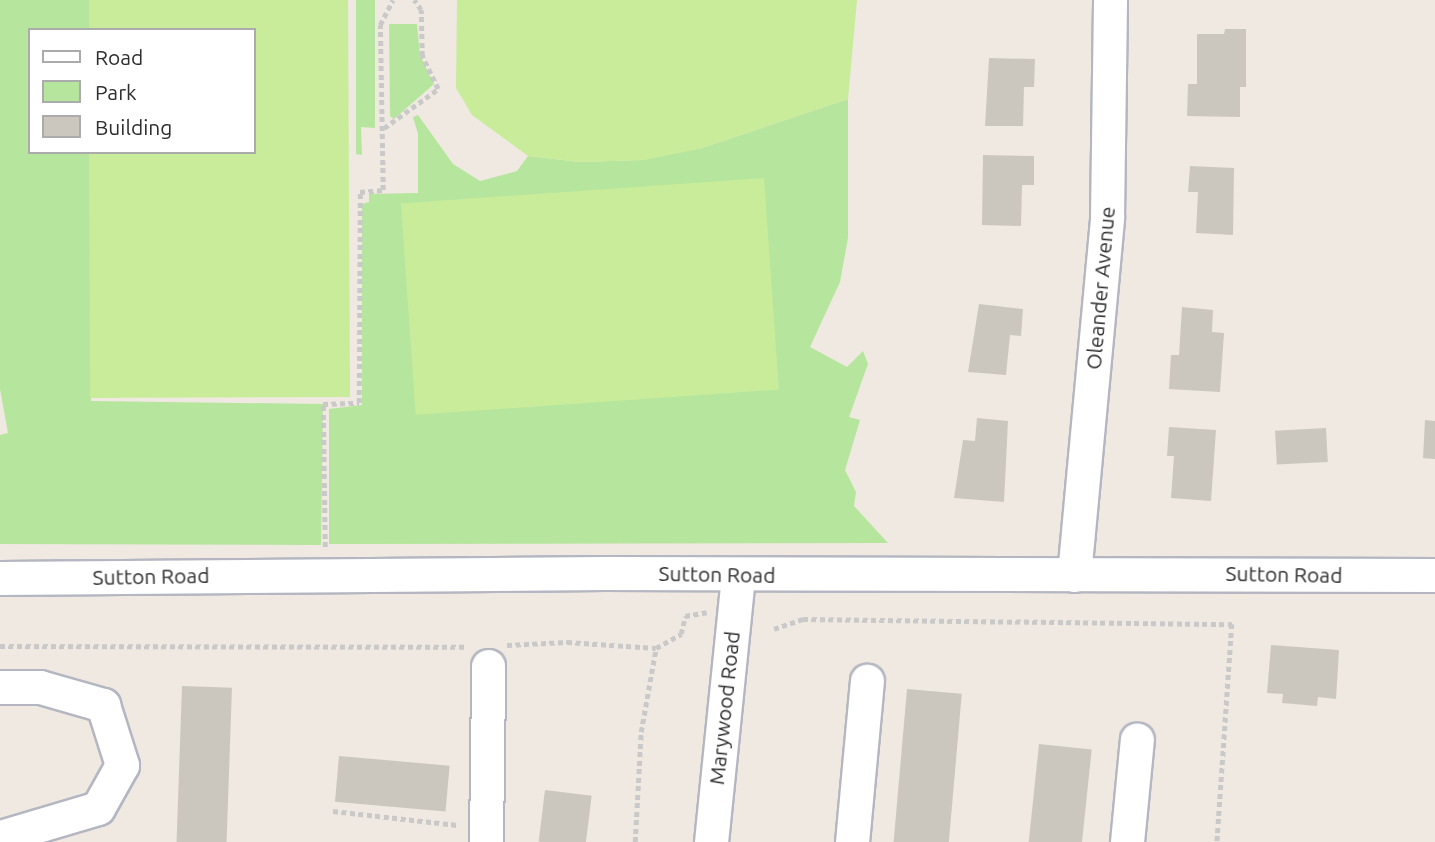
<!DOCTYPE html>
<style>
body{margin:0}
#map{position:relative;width:1435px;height:842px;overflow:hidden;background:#efe9e1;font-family:Ubuntu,sans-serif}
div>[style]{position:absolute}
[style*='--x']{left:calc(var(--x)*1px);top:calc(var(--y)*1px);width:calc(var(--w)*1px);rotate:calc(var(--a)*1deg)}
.green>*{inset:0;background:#b6e59e}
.pitch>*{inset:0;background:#c9ec9a;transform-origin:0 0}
.building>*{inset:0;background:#cbc7bf;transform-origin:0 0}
.path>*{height:4.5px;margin-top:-2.25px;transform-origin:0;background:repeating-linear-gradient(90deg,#c9c9c9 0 5px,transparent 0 8.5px)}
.roads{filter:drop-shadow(2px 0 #b4b7c1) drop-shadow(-2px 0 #b4b7c1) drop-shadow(0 2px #b4b7c1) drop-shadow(0 -2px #b4b7c1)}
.minor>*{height:33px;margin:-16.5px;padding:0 16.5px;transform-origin:16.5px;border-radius:16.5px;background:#fff}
span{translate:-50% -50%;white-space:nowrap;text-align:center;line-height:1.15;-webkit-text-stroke:6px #fff;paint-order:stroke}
.street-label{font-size:21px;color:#2e2e2e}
.legend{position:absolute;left:28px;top:28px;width:228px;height:126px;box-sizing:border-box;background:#fff;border:2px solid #ababab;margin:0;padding:9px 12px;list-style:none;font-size:21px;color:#2e2e2e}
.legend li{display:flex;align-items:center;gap:14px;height:35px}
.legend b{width:35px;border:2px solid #ababab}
</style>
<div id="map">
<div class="green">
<div style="clip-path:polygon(0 0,91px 0,91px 30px,30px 30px,30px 152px,91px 152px,91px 401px,323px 404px,321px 545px,0 544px,0 435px,8px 433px,0 389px)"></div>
<div style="clip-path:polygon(356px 0,375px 0,375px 128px,361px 127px,362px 155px,356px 154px)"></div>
<div style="clip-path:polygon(389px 24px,417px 24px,420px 55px,434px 84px,394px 119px,390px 116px)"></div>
<div style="clip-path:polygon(848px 99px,848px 238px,840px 282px,810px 347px,847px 367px,863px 351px,868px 364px,849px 417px,860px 420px,845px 470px,856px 492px,854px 506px,888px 543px,329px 544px,329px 409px,362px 405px,362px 204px,369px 202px,369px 194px,418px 193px,418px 134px,413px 117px,418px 115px,453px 164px,480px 181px,517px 171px,528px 156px,580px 162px,641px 160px,702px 148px)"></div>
</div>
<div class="pitch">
<div style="clip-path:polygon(89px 0,348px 0,350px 397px,90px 398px,89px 152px,254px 152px,254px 30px,89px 30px)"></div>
<div style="clip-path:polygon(457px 0,857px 0,848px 99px,702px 148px,645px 160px,580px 162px,528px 156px,472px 115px,456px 88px)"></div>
<div style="left:764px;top:178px;width:212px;height:364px;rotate:86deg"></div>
</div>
<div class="building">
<div style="clip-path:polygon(1225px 29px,1246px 29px,1246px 87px,1240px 87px,1240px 117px,1187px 116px,1188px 84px,1197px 84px,1197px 34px,1224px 34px)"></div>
<div style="clip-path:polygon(989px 58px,1035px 59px,1034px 87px,1024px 87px,1023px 126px,985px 126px)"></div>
<div style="clip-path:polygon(983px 155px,1034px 156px,1034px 185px,1022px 185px,1021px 226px,982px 225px)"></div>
<div style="clip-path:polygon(1190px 166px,1234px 168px,1233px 235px,1196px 233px,1198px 192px,1188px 192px)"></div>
<div style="clip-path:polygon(979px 304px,1023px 309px,1021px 336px,1010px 335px,1006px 375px,968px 372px)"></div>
<div style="clip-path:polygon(1182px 307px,1213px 310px,1212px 332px,1224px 333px,1220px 392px,1169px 389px,1171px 355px,1179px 355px)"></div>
<div style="clip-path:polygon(977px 418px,1008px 421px,1004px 502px,954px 498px,963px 440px,975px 441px)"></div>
<div style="clip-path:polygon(1425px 420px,1435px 421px,1435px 459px,1423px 458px)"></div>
<div style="clip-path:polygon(1169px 427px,1216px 430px,1211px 501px,1171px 498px,1174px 456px,1167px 456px)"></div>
<div style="left:1326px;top:428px;width:34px;height:51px;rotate:87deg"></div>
<div style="clip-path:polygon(1271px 645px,1339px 650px,1336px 699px,1318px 697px,1317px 706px,1282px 703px,1283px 694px,1267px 693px)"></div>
<div style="left:182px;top:686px;width:50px;height:156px;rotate:2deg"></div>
<div style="left:907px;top:689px;width:55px;height:154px;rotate:5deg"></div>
<div style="left:1039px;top:744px;width:53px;height:99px;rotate:6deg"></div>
<div style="left:339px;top:756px;width:111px;height:46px;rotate:5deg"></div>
<div style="left:545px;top:790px;width:47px;height:52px;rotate:7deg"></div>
</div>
<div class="path">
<div style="--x:384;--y:128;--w:67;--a:-35.8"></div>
<div style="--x:438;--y:89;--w:37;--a:-116"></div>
<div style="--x:422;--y:56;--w:46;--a:-91.2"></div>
<div style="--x:421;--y:10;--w:12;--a:-125"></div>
<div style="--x:325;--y:547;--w:143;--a:-90.8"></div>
<div style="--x:323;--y:404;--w:36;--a:-2"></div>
<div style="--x:359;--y:403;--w:211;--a:-89.7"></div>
<div style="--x:360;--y:192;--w:23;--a:-5"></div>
<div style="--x:383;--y:190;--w:165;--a:-91"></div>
<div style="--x:380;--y:25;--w:28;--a:-63"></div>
<div style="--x:774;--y:629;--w:31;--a:-19"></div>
<div style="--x:803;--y:619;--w:429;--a:0.7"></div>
<div style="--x:1232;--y:624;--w:219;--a:93.9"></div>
<div style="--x:507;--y:645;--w:60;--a:-2.9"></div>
<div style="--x:567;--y:642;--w:89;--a:3.9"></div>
<div style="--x:656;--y:648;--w:29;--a:-29"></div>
<div style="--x:681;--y:634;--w:18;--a:-77"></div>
<div style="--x:685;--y:616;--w:22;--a:-10"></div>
<div style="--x:0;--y:646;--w:467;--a:0.1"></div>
<div style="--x:333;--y:811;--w:125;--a:6.4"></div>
<div style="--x:635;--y:842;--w:110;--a:-86.9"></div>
<div style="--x:641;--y:732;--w:85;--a:-79.9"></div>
</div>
<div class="roads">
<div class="minor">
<div style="--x:1074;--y:575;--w:360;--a:-84.7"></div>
<div style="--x:1107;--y:217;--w:217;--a:-89.2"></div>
<div style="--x:0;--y:578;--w:604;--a:-0.47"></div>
<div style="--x:604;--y:573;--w:831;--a:0.14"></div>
<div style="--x:0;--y:687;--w:40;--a:0"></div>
<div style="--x:40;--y:687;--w:66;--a:15.9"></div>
<div style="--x:103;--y:705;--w:63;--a:72.4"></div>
<div style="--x:122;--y:765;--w:49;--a:119.2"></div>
<div style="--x:98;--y:808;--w:102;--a:163.5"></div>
<div style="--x:486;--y:842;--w:176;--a:-89.3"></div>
<div style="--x:711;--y:842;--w:268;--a:-84.2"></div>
<div style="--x:852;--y:842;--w:162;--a:-84.7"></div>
<div style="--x:1127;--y:842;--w:103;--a:-84.5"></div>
</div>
</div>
<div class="street-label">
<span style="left:1100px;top:288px;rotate:-85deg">Oleander Avenue</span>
<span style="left:717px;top:574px;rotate:1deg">Sutton Road</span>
<span style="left:1284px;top:574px;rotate:1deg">Sutton Road</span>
<span style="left:151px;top:576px;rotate:-1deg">Sutton Road</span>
<span style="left:724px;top:708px;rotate:-84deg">Marywood Road</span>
</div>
<ul class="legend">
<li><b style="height:9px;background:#fff"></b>Road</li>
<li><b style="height:19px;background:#b6e59e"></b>Park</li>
<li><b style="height:19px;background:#cbc7bf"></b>Building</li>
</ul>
</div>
